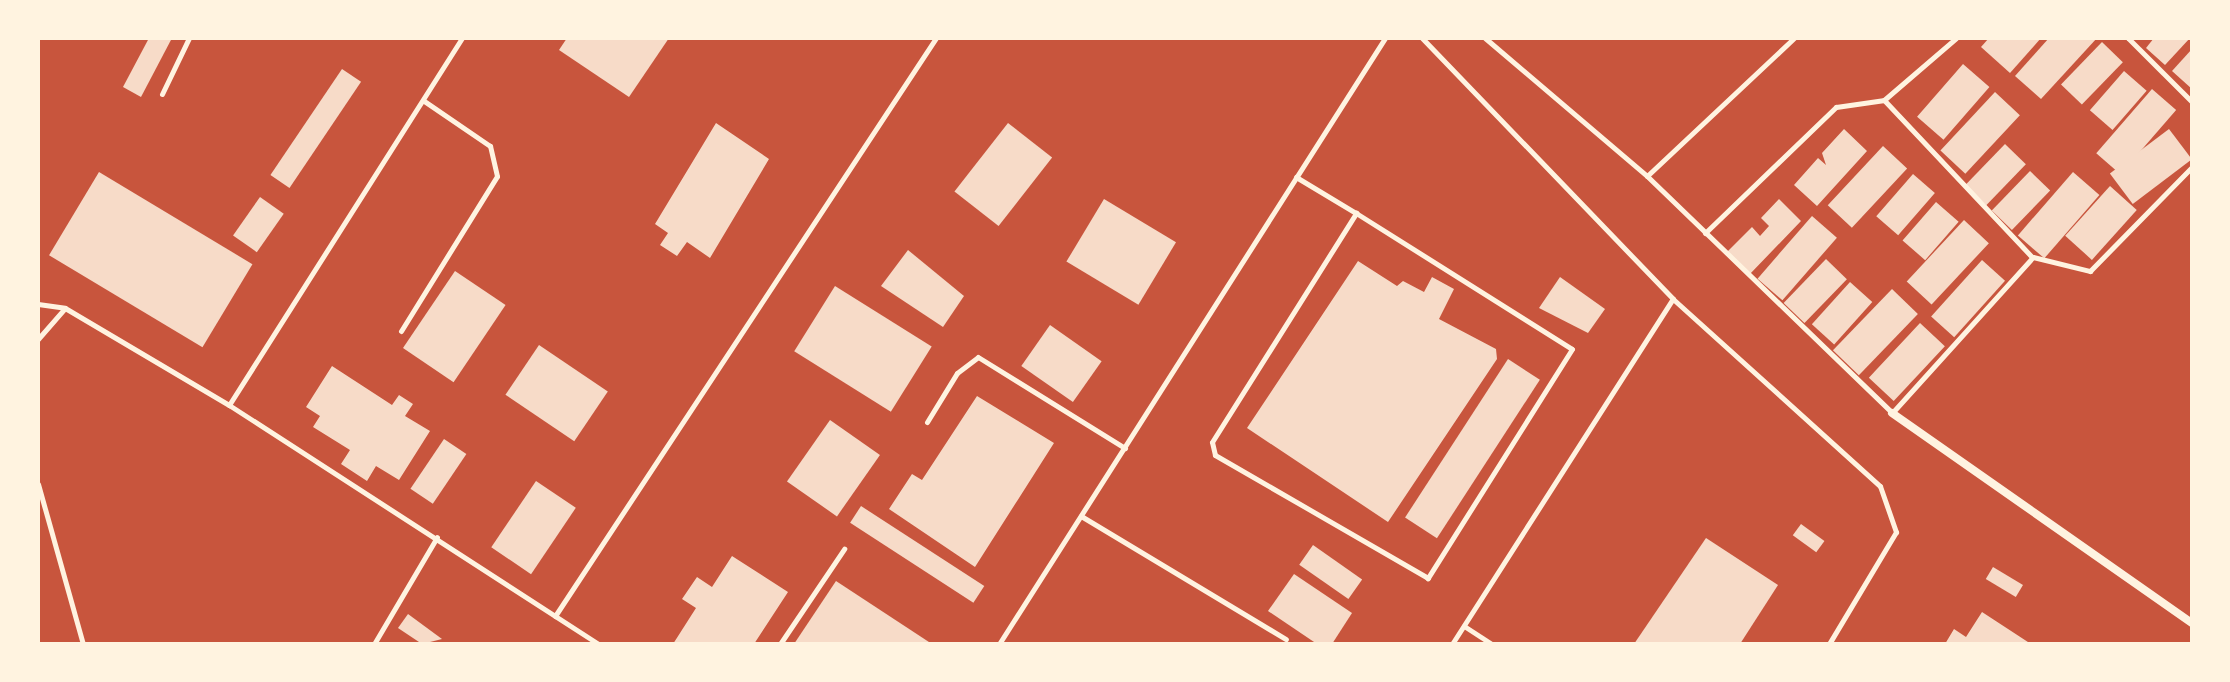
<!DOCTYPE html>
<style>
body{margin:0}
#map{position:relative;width:2230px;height:682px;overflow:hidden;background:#c8553d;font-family:"Golos Text",sans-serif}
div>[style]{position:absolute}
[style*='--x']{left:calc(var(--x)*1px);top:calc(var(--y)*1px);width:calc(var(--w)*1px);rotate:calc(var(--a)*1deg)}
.building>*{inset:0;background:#f7dbc8;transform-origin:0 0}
.service>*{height:5px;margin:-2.5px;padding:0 2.5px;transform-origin:2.5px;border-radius:2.5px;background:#fff3e0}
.minor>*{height:8px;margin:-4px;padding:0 4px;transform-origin:4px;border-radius:4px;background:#fff3e0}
span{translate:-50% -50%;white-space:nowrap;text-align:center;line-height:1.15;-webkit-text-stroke:6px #fff3e0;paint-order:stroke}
.frame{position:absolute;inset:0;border:40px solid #fff3e0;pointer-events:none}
</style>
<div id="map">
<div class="building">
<div style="clip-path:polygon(149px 38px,172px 38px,141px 97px,123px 87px)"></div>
<div style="clip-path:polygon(567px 38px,669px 38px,629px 97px,559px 50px)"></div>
<div style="clip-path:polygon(1989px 38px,2041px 38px,2010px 73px,1981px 47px)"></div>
<div style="clip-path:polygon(2049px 38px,2097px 38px,2041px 99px,2015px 76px)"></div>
<div style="clip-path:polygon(2154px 38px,2190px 38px,2165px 65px,2146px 48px)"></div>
<div style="left:2102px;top:42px;width:29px;height:59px;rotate:44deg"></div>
<div style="clip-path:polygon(2192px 49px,2192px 89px,2172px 71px)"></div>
<div style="left:1963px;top:64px;width:35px;height:70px;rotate:41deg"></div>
<div style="left:342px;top:69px;width:23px;height:128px;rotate:34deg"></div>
<div style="left:2124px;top:71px;width:30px;height:52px;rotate:41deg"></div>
<div style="left:2152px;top:89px;width:32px;height:85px;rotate:41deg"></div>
<div style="left:1995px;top:92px;width:34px;height:80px;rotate:43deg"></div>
<div style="clip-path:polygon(716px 123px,769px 159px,710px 258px,687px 242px,677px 256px,660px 245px,668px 233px,655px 224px)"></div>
<div style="left:1008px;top:123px;width:56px;height:87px;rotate:38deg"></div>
<div style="clip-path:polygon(1844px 129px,1867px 151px,1817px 206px,1794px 185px,1818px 158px,1826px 165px,1822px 153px)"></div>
<div style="left:2169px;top:129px;width:38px;height:74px;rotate:53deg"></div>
<div style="left:2005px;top:144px;width:29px;height:57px;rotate:44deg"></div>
<div style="left:1883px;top:146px;width:33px;height:81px;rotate:43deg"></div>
<div style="left:2030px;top:171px;width:28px;height:55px;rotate:44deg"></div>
<div style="left:99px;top:172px;width:179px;height:97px;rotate:31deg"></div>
<div style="left:2073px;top:172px;width:35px;height:84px;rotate:41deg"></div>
<div style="left:1913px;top:174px;width:29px;height:56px;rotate:41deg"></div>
<div style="left:2110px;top:186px;width:36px;height:67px;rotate:42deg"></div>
<div style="left:260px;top:197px;width:29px;height:47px;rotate:35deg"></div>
<div style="left:1104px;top:199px;width:84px;height:73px;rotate:31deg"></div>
<div style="clip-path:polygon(1779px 199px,1801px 221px,1749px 275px,1726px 253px,1752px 227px,1760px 236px,1769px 226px,1761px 218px)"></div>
<div style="left:1936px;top:202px;width:30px;height:51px;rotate:41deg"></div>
<div style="left:1812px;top:216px;width:33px;height:83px;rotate:41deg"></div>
<div style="left:1964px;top:220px;width:34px;height:84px;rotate:43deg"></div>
<div style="clip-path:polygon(908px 250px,964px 296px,943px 327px,881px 286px)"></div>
<div style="left:1826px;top:259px;width:29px;height:61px;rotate:44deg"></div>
<div style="left:1982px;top:260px;width:31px;height:76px;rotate:42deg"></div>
<div style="clip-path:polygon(1358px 261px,1397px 286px,1403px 281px,1424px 292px,1432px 277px,1454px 289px,1439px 319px,1496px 349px,1497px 359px,1388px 522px,1247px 428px)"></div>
<div style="left:455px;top:271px;width:61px;height:93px;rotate:34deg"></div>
<div style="clip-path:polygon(1560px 277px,1605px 309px,1588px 333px,1539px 308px)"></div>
<div style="left:1850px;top:282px;width:30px;height:57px;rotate:42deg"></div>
<div style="left:835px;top:286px;width:114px;height:77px;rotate:32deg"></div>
<div style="left:1892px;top:289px;width:36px;height:85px;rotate:44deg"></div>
<div style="left:1920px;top:323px;width:34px;height:75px;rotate:43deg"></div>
<div style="left:1050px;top:325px;width:63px;height:50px;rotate:35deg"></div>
<div style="left:539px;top:345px;width:83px;height:60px;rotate:34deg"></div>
<div style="left:1508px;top:359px;width:38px;height:189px;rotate:33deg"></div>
<div style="clip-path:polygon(332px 366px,392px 405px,399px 395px,413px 404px,405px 416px,430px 431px,399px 480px,376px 466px,367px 481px,341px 464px,350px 450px,313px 427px,320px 416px,306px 407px)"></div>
<div style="clip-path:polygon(977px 396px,1054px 443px,975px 567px,889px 509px,912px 474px,922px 480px)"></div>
<div style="left:830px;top:420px;width:61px;height:75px;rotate:35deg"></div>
<div style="left:444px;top:439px;width:27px;height:60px;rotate:34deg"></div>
<div style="left:536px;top:481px;width:48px;height:80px;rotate:34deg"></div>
<div style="left:861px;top:506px;width:147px;height:20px;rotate:33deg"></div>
<div style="left:1801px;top:524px;width:29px;height:14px;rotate:36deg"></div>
<div style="clip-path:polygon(1706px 538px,1778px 585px,1740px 644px,1634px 644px)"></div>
<div style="left:1313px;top:545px;width:60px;height:24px;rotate:35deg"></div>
<div style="clip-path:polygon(732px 556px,788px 592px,754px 644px,673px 644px,696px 608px,682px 599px,697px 577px,712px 587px)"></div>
<div style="left:1993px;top:567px;width:35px;height:14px;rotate:31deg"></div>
<div style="clip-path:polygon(1294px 574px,1352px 613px,1332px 644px,1317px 644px,1268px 611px)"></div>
<div style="clip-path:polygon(836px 581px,932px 644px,794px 644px)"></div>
<div style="clip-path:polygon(1982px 612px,2031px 644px,1945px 644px,1954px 629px,1966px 637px)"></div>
<div style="clip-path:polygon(408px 614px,442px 639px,422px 644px,398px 628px)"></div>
</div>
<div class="service">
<div style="--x:1422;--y:38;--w:362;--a:46.1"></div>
<div style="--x:1673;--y:299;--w:279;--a:42.1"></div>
<div style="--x:1880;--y:486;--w:49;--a:70.8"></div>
<div style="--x:1896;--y:532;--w:131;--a:120.9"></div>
<div style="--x:1485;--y:38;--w:213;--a:40.4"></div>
<div style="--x:1647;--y:176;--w:202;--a:-43.2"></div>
<div style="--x:2128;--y:38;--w:91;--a:45"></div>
<div style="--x:162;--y:94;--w:62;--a:-64.3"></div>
<div style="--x:1884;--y:100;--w:95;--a:-40.7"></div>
<div style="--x:1647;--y:176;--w:341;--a:44"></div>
<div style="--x:1892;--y:413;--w:210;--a:-47.9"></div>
<div style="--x:2033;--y:257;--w:59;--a:13.8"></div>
<div style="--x:2090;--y:271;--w:146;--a:-45.6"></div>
<div style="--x:1296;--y:177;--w:70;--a:31"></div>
<div style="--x:1356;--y:213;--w:255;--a:32.2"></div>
<div style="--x:1572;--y:349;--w:271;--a:122.2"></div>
<div style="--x:1428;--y:578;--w:246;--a:-150"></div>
<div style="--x:1215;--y:455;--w:13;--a:-103"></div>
<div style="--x:1212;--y:442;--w:271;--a:-57.8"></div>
<div style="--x:1705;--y:233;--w:182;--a:-43.9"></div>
<div style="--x:1836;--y:107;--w:49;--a:-8.3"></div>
<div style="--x:1884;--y:100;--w:216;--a:46.7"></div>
<div style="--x:38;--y:304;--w:27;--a:8"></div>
<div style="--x:65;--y:308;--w:191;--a:30.6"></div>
<div style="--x:229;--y:405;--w:440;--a:32.9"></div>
<div style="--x:401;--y:331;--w:182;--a:-58.2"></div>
<div style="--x:497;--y:176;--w:31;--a:-103"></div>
<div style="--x:490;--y:146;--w:80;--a:-145.7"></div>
<div style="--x:38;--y:339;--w:41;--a:-48.9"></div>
<div style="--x:229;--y:405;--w:435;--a:-57.6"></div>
<div style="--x:927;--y:422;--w:57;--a:-58.5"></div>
<div style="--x:957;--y:373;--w:26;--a:-37"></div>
<div style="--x:978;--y:357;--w:173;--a:31.8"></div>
<div style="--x:38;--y:484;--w:166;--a:74.3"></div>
<div style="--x:1081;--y:516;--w:239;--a:31"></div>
<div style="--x:555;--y:616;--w:692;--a:-56.61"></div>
<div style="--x:1464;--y:626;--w:33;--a:33"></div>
<div style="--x:374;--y:644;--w:124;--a:-59.5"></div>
<div style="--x:780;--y:644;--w:115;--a:-56"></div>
<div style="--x:999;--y:644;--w:718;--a:-57.5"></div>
<div style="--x:1452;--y:644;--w:410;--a:-57.4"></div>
</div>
<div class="minor">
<div style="--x:1892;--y:413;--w:366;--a:35"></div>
</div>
<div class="frame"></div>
</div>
